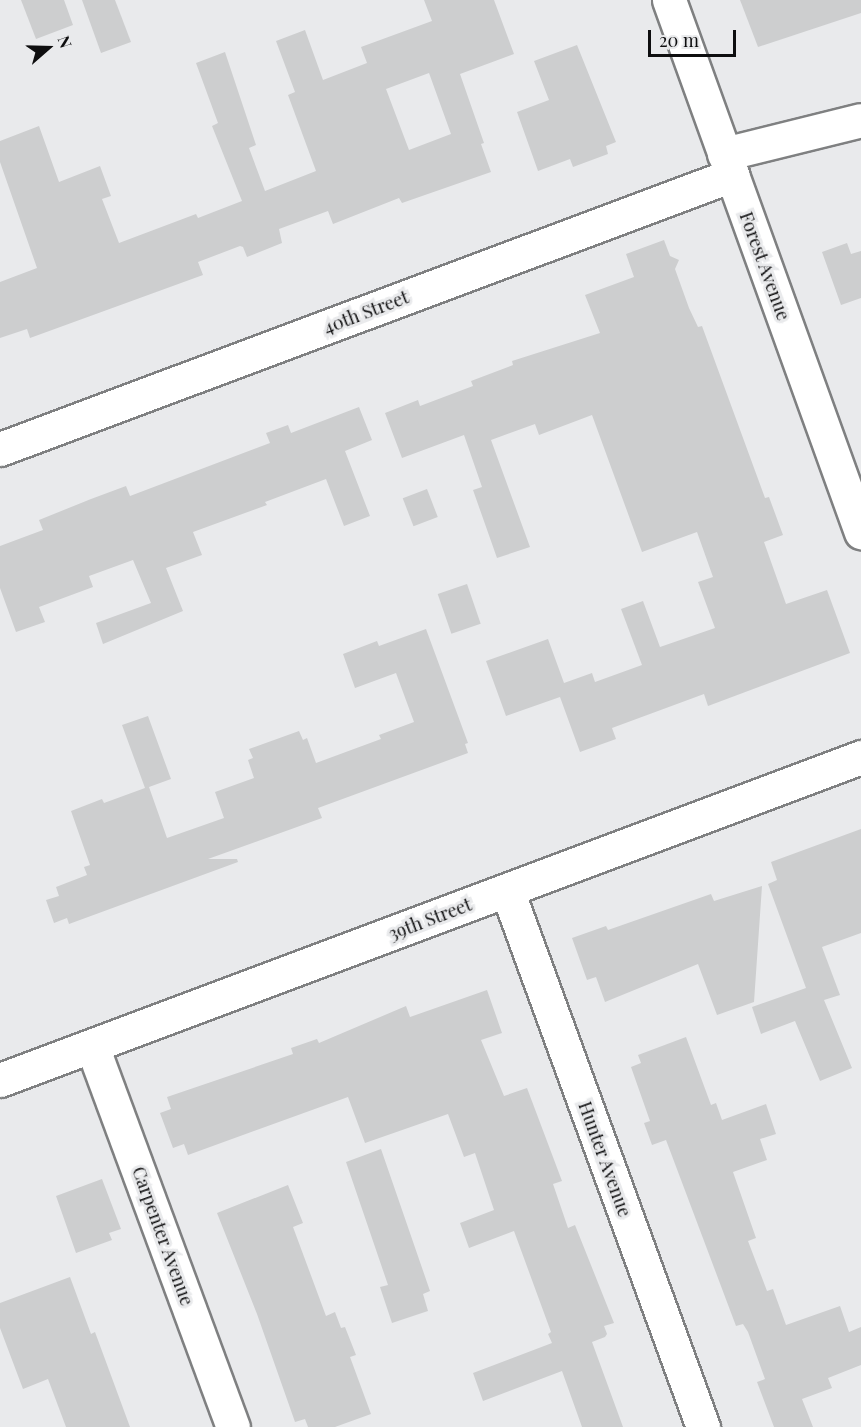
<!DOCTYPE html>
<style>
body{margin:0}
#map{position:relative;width:861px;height:1427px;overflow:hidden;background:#e9eaec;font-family:"Playfair Display",serif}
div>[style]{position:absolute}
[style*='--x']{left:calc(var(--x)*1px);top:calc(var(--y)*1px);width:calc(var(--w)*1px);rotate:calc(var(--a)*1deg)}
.building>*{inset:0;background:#cdcecf;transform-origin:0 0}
.roads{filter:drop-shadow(2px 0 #7f8081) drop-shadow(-2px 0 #7f8081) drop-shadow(0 2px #7f8081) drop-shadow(0 -2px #7f8081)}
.street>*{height:33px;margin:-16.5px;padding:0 16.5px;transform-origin:16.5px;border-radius:16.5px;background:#fff}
span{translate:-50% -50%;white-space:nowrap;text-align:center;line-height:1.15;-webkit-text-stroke:6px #e9eaec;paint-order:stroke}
.street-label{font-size:18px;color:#0e0e0f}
.north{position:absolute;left:18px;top:18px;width:60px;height:60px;-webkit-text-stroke:4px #e9eaec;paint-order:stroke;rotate:70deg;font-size:16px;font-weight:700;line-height:24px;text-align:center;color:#0e0e0f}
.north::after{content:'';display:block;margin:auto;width:21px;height:27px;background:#0e0e0f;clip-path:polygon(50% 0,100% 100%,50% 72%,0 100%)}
.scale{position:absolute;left:648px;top:30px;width:88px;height:27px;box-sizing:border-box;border:3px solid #0e0e0f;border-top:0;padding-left:8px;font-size:18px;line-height:21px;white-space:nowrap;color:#0e0e0f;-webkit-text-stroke:4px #e9eaec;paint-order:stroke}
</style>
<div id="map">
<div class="building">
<div style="clip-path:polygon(21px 0,64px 0,73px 25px,36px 39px)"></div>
<div style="clip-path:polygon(82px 0,115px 0,131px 42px,101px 53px)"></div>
<div style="clip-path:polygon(evenodd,424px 0,494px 0,514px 54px,460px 74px,484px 143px,481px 144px,491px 172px,402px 203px,399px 198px,333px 224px,328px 211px,279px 229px,282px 243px,247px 257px,243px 247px,240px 246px,198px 262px,203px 275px,30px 338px,27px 329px,0 338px,0 282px,37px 268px,0 162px,0 141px,39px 126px,59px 182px,100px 166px,111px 196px,102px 199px,119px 243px,196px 214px,198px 218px,242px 201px,212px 126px,218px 123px,196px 63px,225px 52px,256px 145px,249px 148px,265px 191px,316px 171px,288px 95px,295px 92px,276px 41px,305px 30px,323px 80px,367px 63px,361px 47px,432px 21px,424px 0,429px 73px,451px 134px,409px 150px,386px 89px,429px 73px)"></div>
<div style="clip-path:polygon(740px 0,861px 0,861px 13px,758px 47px)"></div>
<div style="clip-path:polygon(577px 45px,616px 142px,606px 146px,608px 154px,573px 167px,570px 159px,538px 171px,517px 112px,549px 100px,534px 61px)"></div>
<div style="clip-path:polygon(664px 240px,670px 256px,679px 260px,675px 269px,689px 308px,698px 327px,702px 326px,765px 498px,769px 497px,783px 535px,764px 542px,786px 604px,827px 590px,850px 653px,708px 706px,704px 694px,612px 728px,616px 739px,580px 752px,560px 697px,506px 716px,486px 661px,548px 639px,564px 683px,592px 673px,595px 682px,642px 665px,621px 609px,643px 601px,660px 647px,715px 628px,698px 582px,713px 577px,697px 532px,642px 552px,592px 415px,539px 435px,535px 424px,491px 440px,530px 547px,497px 558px,473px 490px,482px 487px,464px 435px,402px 458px,385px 413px,418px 400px,420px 406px,473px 386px,471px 381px,513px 365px,512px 361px,600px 333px,585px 295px,634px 277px,626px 254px)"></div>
<div style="clip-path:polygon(847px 243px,851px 254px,861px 251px,861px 298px,841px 305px,822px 252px)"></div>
<div style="clip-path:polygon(359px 407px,372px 440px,345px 451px,370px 516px,344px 526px,326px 479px,265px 502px,267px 505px,193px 532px,202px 555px,166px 568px,183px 611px,103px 644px,96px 623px,151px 603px,133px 560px,89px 576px,93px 587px,39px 607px,45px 622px,16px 632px,0 588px,0 546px,43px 530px,39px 520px,91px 499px,126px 486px,130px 496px,270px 443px,266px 433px,288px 425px,291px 433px)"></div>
<div style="left:427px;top:489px;width:30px;height:26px;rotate:69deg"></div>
<div style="left:467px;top:584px;width:42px;height:31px;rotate:71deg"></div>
<div style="clip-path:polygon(426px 629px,468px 743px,465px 744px,468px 753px,318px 808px,322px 818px,208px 859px,237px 859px,238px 862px,69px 924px,67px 918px,54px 923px,46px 900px,59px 896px,56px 887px,87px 875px,84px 867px,90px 865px,71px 811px,102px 799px,104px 803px,145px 788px,122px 725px,148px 716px,171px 779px,149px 787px,167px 838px,224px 818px,215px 792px,254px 778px,248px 760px,253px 758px,249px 749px,299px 731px,303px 740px,307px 738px,316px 763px,381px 739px,379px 735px,414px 722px,396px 673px,355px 688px,343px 654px,377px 641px,379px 646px)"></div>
<div style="clip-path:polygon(861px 829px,861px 933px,822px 947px,840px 995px,824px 1000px,852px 1068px,820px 1081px,795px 1021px,761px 1034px,752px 1007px,806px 988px,768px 884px,777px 880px,771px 862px)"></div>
<div style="clip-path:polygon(762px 886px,754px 1002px,717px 1015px,698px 964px,605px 1002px,596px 977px,587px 980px,572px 938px,606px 926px,608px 930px,711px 894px,714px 901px)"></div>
<div style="clip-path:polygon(487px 990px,502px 1033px,481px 1040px,504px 1096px,527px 1088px,562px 1181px,553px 1184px,568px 1228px,575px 1225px,614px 1323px,604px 1326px,607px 1334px,605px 1337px,592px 1342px,623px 1427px,582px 1427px,562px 1371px,483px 1401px,473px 1373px,552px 1343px,548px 1334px,551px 1332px,514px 1231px,469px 1248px,460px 1223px,494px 1210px,475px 1153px,464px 1157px,448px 1114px,365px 1143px,348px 1097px,188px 1155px,184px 1144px,173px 1148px,160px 1113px,171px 1109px,167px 1097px,293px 1054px,291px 1048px,317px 1039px,319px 1043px,406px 1006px,410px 1017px)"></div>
<div style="clip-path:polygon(686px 1037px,711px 1105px,716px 1103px,722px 1120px,766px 1104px,776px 1134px,760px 1139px,767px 1160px,733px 1172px,756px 1238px,748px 1241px,767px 1291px,773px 1289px,786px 1325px,840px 1306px,849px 1332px,861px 1327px,861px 1365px,828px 1378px,832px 1388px,802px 1399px,813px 1427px,774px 1427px,757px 1382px,765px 1379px,748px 1332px,743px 1324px,736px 1326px,666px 1140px,652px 1145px,644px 1123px,650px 1121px,631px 1067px,641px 1063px,638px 1055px)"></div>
<div style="clip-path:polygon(381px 1149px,430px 1291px,423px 1294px,428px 1311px,392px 1323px,380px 1287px,388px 1285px,346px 1162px)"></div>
<div style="clip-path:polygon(102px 1179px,121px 1229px,109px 1233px,112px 1240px,76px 1253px,56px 1196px)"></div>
<div style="clip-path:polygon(288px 1185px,303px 1223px,293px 1227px,326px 1316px,335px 1312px,341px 1328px,345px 1327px,356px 1355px,350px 1357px,371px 1414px,335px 1427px,308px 1427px,305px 1419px,295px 1422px,257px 1314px,217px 1213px)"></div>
<div style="clip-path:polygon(70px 1277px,91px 1334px,95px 1332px,130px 1427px,66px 1427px,48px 1379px,23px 1389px,0 1328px,0 1303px)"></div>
</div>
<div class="roads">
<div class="street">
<div style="--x:669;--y:0;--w:566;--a:70.16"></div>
<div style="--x:724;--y:154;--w:141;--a:-13.9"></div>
<div style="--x:0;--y:449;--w:782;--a:-20.52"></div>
<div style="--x:507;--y:890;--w:572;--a:69.95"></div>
<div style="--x:92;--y:1046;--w:406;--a:69.7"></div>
<div style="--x:0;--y:1080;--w:920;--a:-20.56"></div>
</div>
</div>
<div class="street-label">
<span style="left:765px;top:266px;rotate:70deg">Forest Avenue</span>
<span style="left:366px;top:312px;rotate:-21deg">40th Street</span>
<span style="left:430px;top:919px;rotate:-21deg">39th Street</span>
<span style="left:605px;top:1159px;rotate:70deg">Hunter Avenue</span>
<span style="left:163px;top:1236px;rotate:70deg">Carpenter Avenue</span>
</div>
<div class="north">N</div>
<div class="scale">20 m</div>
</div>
